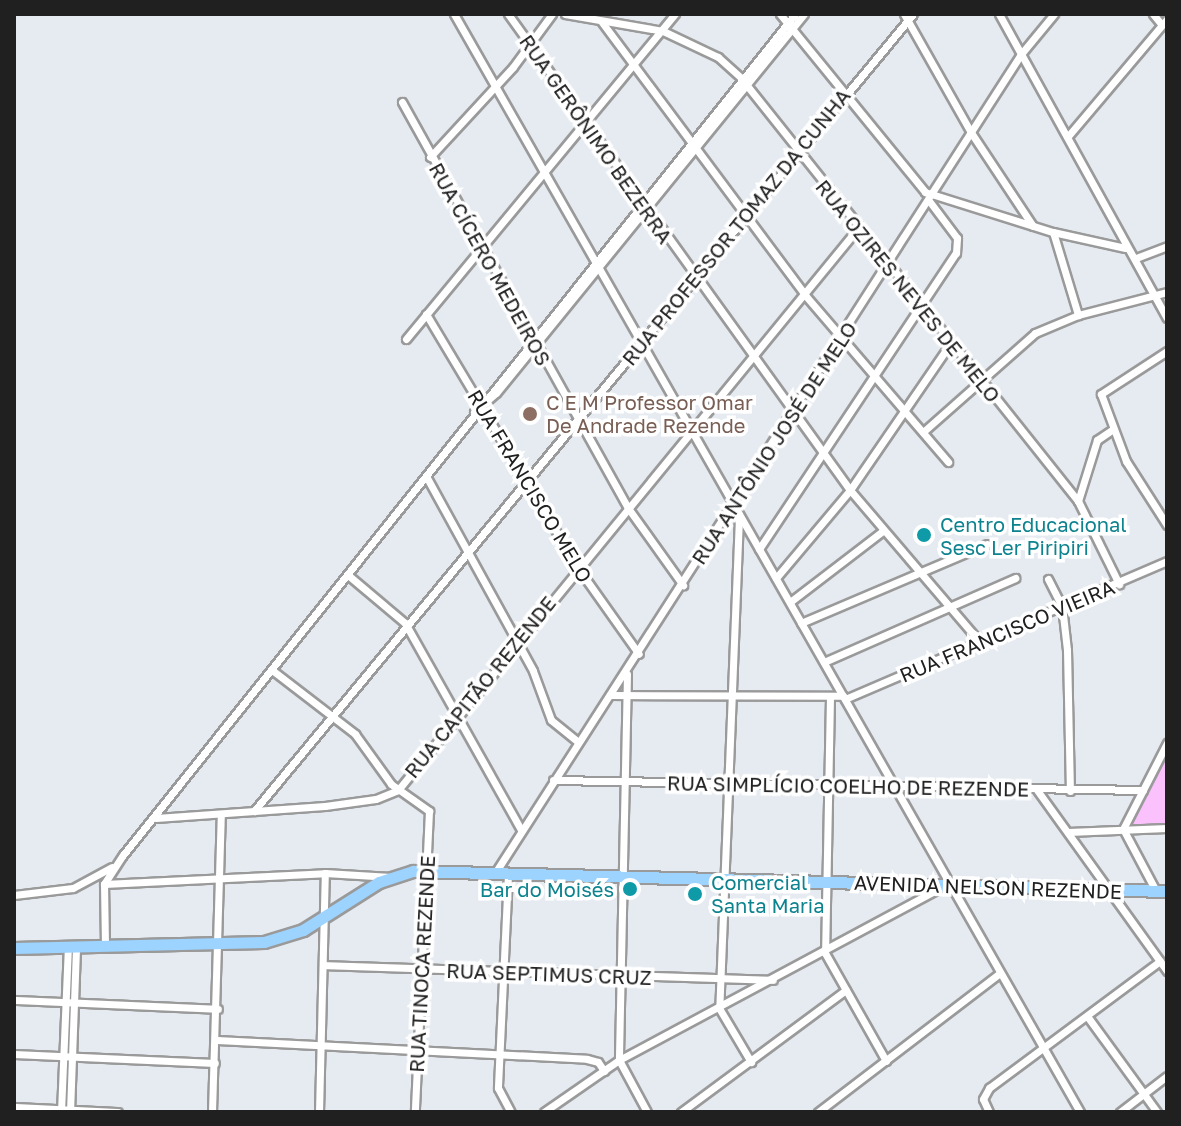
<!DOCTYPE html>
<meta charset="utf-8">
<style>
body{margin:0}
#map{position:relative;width:1181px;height:1126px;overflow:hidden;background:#e6ebf1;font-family:"Golos Text",sans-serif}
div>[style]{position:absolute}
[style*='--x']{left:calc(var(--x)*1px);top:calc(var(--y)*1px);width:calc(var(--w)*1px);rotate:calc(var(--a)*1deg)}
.park>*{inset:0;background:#fac1fc}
.roads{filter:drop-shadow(2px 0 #9a9a9a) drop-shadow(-2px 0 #9a9a9a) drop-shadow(0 2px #9a9a9a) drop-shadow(0 -2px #9a9a9a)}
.minor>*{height:7px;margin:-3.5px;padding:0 3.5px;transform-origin:3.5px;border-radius:3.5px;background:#fff}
.primary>*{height:11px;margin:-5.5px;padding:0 5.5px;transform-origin:5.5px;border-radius:5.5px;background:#9dd3ff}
.dots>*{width:22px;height:22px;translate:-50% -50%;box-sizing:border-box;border:4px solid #fff;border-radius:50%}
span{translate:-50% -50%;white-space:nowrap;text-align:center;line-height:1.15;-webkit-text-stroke:7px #fff;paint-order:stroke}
.street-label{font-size:20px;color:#202020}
.education-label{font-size:20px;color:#785e54}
.left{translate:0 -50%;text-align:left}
.culture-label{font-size:20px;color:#0d838f}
.right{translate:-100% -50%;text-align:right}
.frame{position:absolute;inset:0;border:16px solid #202020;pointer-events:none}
</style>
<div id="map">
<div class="park">
<div style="clip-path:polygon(1167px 752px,1167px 826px,1130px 826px)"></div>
</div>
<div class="roads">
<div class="minor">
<div style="--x:454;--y:14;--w:1264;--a:60.31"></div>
<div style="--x:508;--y:14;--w:586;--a:54.3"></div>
<div style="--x:850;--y:490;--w:200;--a:49.5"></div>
<div style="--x:565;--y:14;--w:99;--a:9.8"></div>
<div style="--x:663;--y:31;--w:61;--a:25.3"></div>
<div style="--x:718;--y:57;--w:31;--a:42"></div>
<div style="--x:741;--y:78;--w:541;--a:51.46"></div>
<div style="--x:1078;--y:501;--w:93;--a:63.7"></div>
<div style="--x:780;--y:14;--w:230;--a:50.8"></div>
<div style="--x:925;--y:192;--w:134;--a:17.4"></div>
<div style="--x:1053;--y:232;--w:74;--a:12.5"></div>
<div style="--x:904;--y:14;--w:138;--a:60.5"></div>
<div style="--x:972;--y:134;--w:110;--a:56.5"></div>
<div style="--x:999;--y:14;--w:347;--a:61.1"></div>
<div style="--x:1153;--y:14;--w:14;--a:51"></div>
<div style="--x:601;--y:21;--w:342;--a:53.3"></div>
<div style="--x:805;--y:295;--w:220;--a:49.4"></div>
<div style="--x:402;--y:102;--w:465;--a:60.9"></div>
<div style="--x:628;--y:508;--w:95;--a:54.5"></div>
<div style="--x:1069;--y:135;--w:152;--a:-49.8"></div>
<div style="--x:430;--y:157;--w:122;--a:-47.3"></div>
<div style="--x:513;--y:67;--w:66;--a:-53.7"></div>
<div style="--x:1053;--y:232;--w:87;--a:73.2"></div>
<div style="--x:1136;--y:258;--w:33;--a:-21"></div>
<div style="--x:426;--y:314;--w:296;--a:59.1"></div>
<div style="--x:578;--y:568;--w:105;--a:54.7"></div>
<div style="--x:406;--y:339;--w:422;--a:-50.4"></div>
<div style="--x:1167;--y:351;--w:79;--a:146.9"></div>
<div style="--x:1101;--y:394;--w:72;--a:69.5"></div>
<div style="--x:1126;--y:461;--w:76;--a:57.4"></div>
<div style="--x:474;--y:412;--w:29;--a:-41"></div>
<div style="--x:496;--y:393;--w:488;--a:-50.9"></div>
<div style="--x:923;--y:432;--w:149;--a:-41.5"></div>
<div style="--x:1035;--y:333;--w:47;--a:-22.7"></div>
<div style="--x:1078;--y:315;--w:92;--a:-14.5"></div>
<div style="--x:426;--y:476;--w:222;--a:61.2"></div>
<div style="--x:533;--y:671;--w:52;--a:69.8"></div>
<div style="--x:551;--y:720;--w:35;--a:39"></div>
<div style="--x:1078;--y:501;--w:64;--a:-72.7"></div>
<div style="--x:1097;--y:440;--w:18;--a:-34"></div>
<div style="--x:739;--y:517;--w:491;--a:92.3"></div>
<div style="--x:719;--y:1008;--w:63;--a:59.3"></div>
<div style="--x:759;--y:549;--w:356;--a:-56.4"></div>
<div style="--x:956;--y:253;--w:15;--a:-86"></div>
<div style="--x:957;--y:238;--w:45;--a:-126.9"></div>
<div style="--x:348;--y:575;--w:75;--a:40.1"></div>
<div style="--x:405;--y:623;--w:237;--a:60.7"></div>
<div style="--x:776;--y:578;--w:115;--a:-49.9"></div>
<div style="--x:850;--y:490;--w:177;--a:-55.6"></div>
<div style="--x:1048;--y:579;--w:30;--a:63"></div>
<div style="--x:1062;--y:606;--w:44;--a:83.5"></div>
<div style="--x:1067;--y:650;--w:141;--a:88.8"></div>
<div style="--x:790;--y:602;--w:118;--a:-37.5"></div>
<div style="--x:801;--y:623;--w:202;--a:-23"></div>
<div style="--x:824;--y:662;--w:209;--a:-23.7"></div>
<div style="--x:272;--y:670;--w:105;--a:37.6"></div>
<div style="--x:355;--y:734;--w:62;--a:54.2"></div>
<div style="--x:391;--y:784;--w:47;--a:35.4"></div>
<div style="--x:429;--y:811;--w:301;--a:92.7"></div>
<div style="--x:627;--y:674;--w:386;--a:91.2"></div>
<div style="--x:619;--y:1060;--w:59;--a:61.7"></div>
<div style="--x:610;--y:695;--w:233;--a:0.2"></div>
<div style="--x:830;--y:697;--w:256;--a:91.1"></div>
<div style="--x:825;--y:953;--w:124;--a:60.5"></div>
<div style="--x:845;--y:699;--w:350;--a:-23.2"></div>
<div style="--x:553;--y:780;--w:590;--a:0.97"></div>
<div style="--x:1037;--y:790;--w:223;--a:54.3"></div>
<div style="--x:254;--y:811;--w:1034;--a:-50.41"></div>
<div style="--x:156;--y:818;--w:169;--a:-4.1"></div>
<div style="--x:325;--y:806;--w:51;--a:-7.8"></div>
<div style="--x:376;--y:799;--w:24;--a:-22"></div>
<div style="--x:398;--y:790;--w:726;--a:-50.7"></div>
<div style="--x:1068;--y:832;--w:99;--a:-2.3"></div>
<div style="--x:495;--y:873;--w:973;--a:-57.29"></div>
<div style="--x:1021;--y:54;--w:52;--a:-50.5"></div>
<div style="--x:508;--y:874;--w:214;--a:92.7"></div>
<div style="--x:498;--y:1088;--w:27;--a:62"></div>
<div style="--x:104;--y:884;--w:221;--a:-2.8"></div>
<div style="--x:325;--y:873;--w:66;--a:3.5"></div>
<div style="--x:1156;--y:891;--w:70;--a:-118"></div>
<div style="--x:1123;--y:829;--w:97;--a:-62.9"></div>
<div style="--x:14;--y:895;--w:59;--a:-6.8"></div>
<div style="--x:73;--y:888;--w:44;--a:-28.3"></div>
<div style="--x:105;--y:946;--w:62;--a:-90.9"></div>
<div style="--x:104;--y:884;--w:35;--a:-57"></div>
<div style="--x:123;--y:855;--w:1077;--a:-51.37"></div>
<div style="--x:324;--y:965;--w:449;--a:1.9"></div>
<div style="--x:14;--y:1000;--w:204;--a:2.5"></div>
<div style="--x:1087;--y:1016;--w:119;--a:53.9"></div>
<div style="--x:217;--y:1040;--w:370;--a:2.9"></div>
<div style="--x:587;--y:1059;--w:11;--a:15"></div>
<div style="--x:598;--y:1062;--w:11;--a:56"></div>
<div style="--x:14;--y:1054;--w:201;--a:2.6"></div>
<div style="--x:14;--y:1107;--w:104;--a:2.8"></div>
<div style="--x:61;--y:1112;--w:164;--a:-87.6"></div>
<div style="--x:70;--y:1112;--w:165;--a:-87.9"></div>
<div style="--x:212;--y:1112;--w:295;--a:-88.3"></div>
<div style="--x:319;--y:1112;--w:239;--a:-88.6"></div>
<div style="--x:544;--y:1112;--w:91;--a:-34.7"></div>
<div style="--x:619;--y:1060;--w:366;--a:-28.2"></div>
<div style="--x:681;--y:1112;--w:205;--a:-36.5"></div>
<div style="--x:818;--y:1112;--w:229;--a:-37.4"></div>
<div style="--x:989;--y:1112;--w:14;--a:-115"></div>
<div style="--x:983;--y:1099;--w:13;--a:-61"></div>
<div style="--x:989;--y:1088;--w:213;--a:-36.6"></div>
<div style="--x:1120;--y:1112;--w:59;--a:-37.5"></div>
</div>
<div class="primary">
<div style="--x:14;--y:948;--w:250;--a:-1.4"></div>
<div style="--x:264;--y:942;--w:41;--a:-17.1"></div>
<div style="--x:303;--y:930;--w:90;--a:-32.3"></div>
<div style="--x:379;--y:882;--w:36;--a:-18"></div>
<div style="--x:413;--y:871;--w:754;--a:1.52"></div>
</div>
</div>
<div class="dots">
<div style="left:530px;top:414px;background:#8d6e63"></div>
<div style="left:924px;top:535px;background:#0f9aa8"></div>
<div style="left:630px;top:889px;background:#0f9aa8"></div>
<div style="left:695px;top:894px;background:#0f9aa8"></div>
</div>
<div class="street-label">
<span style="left:596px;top:139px;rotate:55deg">RUA GERÔNIMO BEZERRA</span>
<span style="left:736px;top:227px;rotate:-51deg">RUA PROFESSOR TOMAZ DA CUNHA</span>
<span style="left:490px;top:264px;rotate:61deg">RUA CÍCERO MEDEIROS</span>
<span style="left:908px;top:291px;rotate:51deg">RUA OZIRES NEVES DE MELO</span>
<span style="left:774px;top:443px;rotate:-57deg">RUA ANTÔNIO JOSÉ DE MELO</span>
<span style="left:530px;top:486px;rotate:59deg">RUA FRANCISCO MELO</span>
<span style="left:1007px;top:631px;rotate:-23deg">RUA FRANCISCO VIEIRA</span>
<span style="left:480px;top:687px;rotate:-51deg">RUA CAPITÃO REZENDE</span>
<span style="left:848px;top:786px;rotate:1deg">RUA SIMPLÍCIO COELHO DE REZENDE</span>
<span style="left:988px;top:887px;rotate:2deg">AVENIDA NELSON REZENDE</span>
<span style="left:422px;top:964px;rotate:-87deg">RUA TINOCA REZENDE</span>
<span style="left:549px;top:974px;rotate:2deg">RUA SEPTIMUS CRUZ</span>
</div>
<div class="education-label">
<span class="left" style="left:546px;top:414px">C E M Professor Omar<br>De Andrade Rezende</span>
</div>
<div class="culture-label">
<span class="left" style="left:940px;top:536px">Centro Educacional<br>Sesc Ler Piripiri</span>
<span class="left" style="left:711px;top:894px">Comercial<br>Santa Maria</span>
<span class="right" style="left:614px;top:889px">Bar do Moisés</span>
</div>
<div class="frame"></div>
</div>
